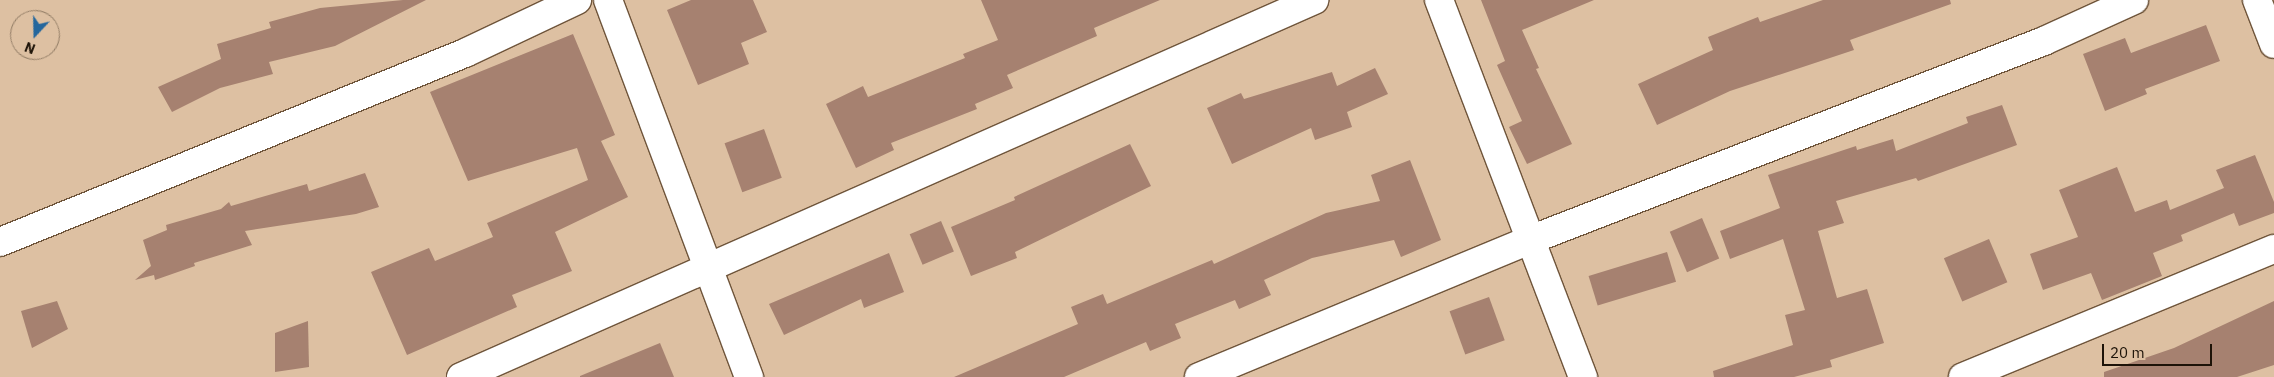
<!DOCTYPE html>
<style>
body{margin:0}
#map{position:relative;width:2274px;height:377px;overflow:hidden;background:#ddc0a2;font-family:"IBM Plex Sans",sans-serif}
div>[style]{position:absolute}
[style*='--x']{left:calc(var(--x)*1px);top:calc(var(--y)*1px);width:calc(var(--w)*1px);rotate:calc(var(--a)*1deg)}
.building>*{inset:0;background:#a68170;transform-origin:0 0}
.roads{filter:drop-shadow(1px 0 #6f553b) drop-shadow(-1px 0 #6f553b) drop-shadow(0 1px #6f553b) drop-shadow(0 -1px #6f553b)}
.minor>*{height:28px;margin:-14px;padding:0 14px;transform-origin:14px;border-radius:14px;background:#fff}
span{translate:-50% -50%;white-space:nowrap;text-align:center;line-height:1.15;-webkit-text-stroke:5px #ddc0a2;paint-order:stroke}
.north{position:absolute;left:10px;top:10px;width:50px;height:50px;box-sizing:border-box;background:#ddc0a2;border:1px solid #907b64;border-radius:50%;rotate:201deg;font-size:14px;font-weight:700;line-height:20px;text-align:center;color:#1d1308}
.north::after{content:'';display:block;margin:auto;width:18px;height:22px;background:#25679d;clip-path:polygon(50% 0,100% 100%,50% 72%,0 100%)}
.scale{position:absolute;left:2102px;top:344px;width:110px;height:22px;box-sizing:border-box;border:2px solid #1d1308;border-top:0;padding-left:6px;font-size:15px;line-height:18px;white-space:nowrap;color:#1d1308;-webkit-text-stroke:4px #ddc0a2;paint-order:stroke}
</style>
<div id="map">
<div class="building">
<div style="clip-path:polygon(403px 0,426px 0,335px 46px,269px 62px,273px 74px,220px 88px,172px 112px,158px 87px,221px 59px,217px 44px,271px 28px,269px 22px,320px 8px)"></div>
<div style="clip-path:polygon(691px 0,753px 0,767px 32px,741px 43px,749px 64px,698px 85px,667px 10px)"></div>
<div style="clip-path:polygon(981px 0,1160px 0,1094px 28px,1097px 36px,1007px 75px,1013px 88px,975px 104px,977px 109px,891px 143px,894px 150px,856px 168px,826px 104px,863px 86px,868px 97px,965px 58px,963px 54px,998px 40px)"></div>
<div style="clip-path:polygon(1481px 0,1594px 0,1522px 30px,1539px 68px,1536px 69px,1572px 144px,1527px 164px,1509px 127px,1522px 121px,1497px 65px,1505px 61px)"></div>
<div style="clip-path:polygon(1823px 0,1950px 0,1951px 4px,1850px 40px,1854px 50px,1730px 91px,1657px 125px,1638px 84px,1713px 50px,1708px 37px,1758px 17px,1760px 22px)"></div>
<div style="clip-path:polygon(2206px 25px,2220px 61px,2145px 89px,2147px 94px,2105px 111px,2083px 54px,2125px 38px,2131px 53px)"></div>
<div style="clip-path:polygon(573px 34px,615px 135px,601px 141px,628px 197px,555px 232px,572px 271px,512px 295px,517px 307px,407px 355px,371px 272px,429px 248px,435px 261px,493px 237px,487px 223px,588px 180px,577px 148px,468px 181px,430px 92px)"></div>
<div style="clip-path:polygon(1375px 68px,1388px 94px,1347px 112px,1352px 127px,1315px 140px,1311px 128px,1232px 164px,1207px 108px,1241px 93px,1244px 99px,1332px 72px,1337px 86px)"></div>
<div style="clip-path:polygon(2002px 105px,2017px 145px,1918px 181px,1916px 178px,1836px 201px,1844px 223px,1818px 231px,1837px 298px,1867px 289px,1884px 343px,1830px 360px,1832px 367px,1794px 377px,1714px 377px,1713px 371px,1793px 345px,1785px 315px,1805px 310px,1783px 239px,1730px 259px,1720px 231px,1780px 208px,1768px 175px,1856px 146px,1857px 150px,1893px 139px,1896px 151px,1968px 123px,1966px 117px)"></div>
<div style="left:764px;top:129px;width:52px;height:42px;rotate:70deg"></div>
<div style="clip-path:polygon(1130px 144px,1151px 186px,1015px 252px,1017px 258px,971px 276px,951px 227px,1015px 200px,1014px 197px)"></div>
<div style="clip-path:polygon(2255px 155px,2274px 202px,2274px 213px,2239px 226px,2234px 213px,2181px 235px,2183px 241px,2153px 253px,2162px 276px,2102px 300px,2091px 273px,2043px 290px,2030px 254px,2078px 237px,2059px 190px,2117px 167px,2135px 212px,2167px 200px,2170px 210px,2224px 188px,2216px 170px)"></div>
<div style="clip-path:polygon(1410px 160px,1441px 240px,1401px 257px,1394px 240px,1312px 258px,1264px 280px,1271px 295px,1239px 309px,1235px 300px,1175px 324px,1181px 338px,1150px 351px,1146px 342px,1064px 377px,954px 377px,1078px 324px,1071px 307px,1103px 294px,1107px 304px,1212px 260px,1214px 264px,1326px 213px,1380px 201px,1371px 175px)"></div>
<div style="clip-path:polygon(365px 173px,379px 207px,356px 214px,245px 231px,252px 245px,194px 263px,195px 266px,155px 280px,154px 275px,135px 280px,151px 266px,143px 240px,167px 230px,166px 225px,221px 209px,229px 202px,231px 206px,307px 184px,309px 191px)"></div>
<div style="left:1702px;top:218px;width:44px;height:35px;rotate:67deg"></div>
<div style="left:941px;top:221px;width:33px;height:34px;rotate:67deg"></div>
<div style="left:1989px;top:239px;width:47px;height:49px;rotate:67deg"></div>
<div style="left:1667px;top:252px;width:31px;height:82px;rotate:73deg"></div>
<div style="clip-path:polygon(889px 253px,904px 292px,864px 308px,861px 299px,784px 335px,769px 304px)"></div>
<div style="left:1489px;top:297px;width:46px;height:42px;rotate:70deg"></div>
<div style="clip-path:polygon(57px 301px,68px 329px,32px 348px,21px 311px)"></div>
<div style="clip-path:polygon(2274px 301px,2274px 365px,2237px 377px,2104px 377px,2104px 372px,2174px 348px)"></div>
<div style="clip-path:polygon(308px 321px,309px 367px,275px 372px,275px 333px)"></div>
<div style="clip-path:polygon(660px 343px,674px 377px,580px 377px,580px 376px)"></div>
</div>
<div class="roads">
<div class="minor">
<div style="--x:608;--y:0;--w:403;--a:69.5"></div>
<div style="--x:1439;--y:0;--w:404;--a:69.1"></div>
<div style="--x:2257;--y:0;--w:47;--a:68.9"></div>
<div style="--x:0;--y:242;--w:502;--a:-22.12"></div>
<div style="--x:465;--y:53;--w:124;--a:-25.3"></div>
<div style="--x:461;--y:377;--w:933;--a:-23.84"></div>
<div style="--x:1199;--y:377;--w:358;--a:-22.5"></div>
<div style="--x:1530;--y:240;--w:551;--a:-21.16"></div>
<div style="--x:2044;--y:41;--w:99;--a:-24.5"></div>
<div style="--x:1963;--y:377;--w:336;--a:-22.4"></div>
</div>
</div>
<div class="north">N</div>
<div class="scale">20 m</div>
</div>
